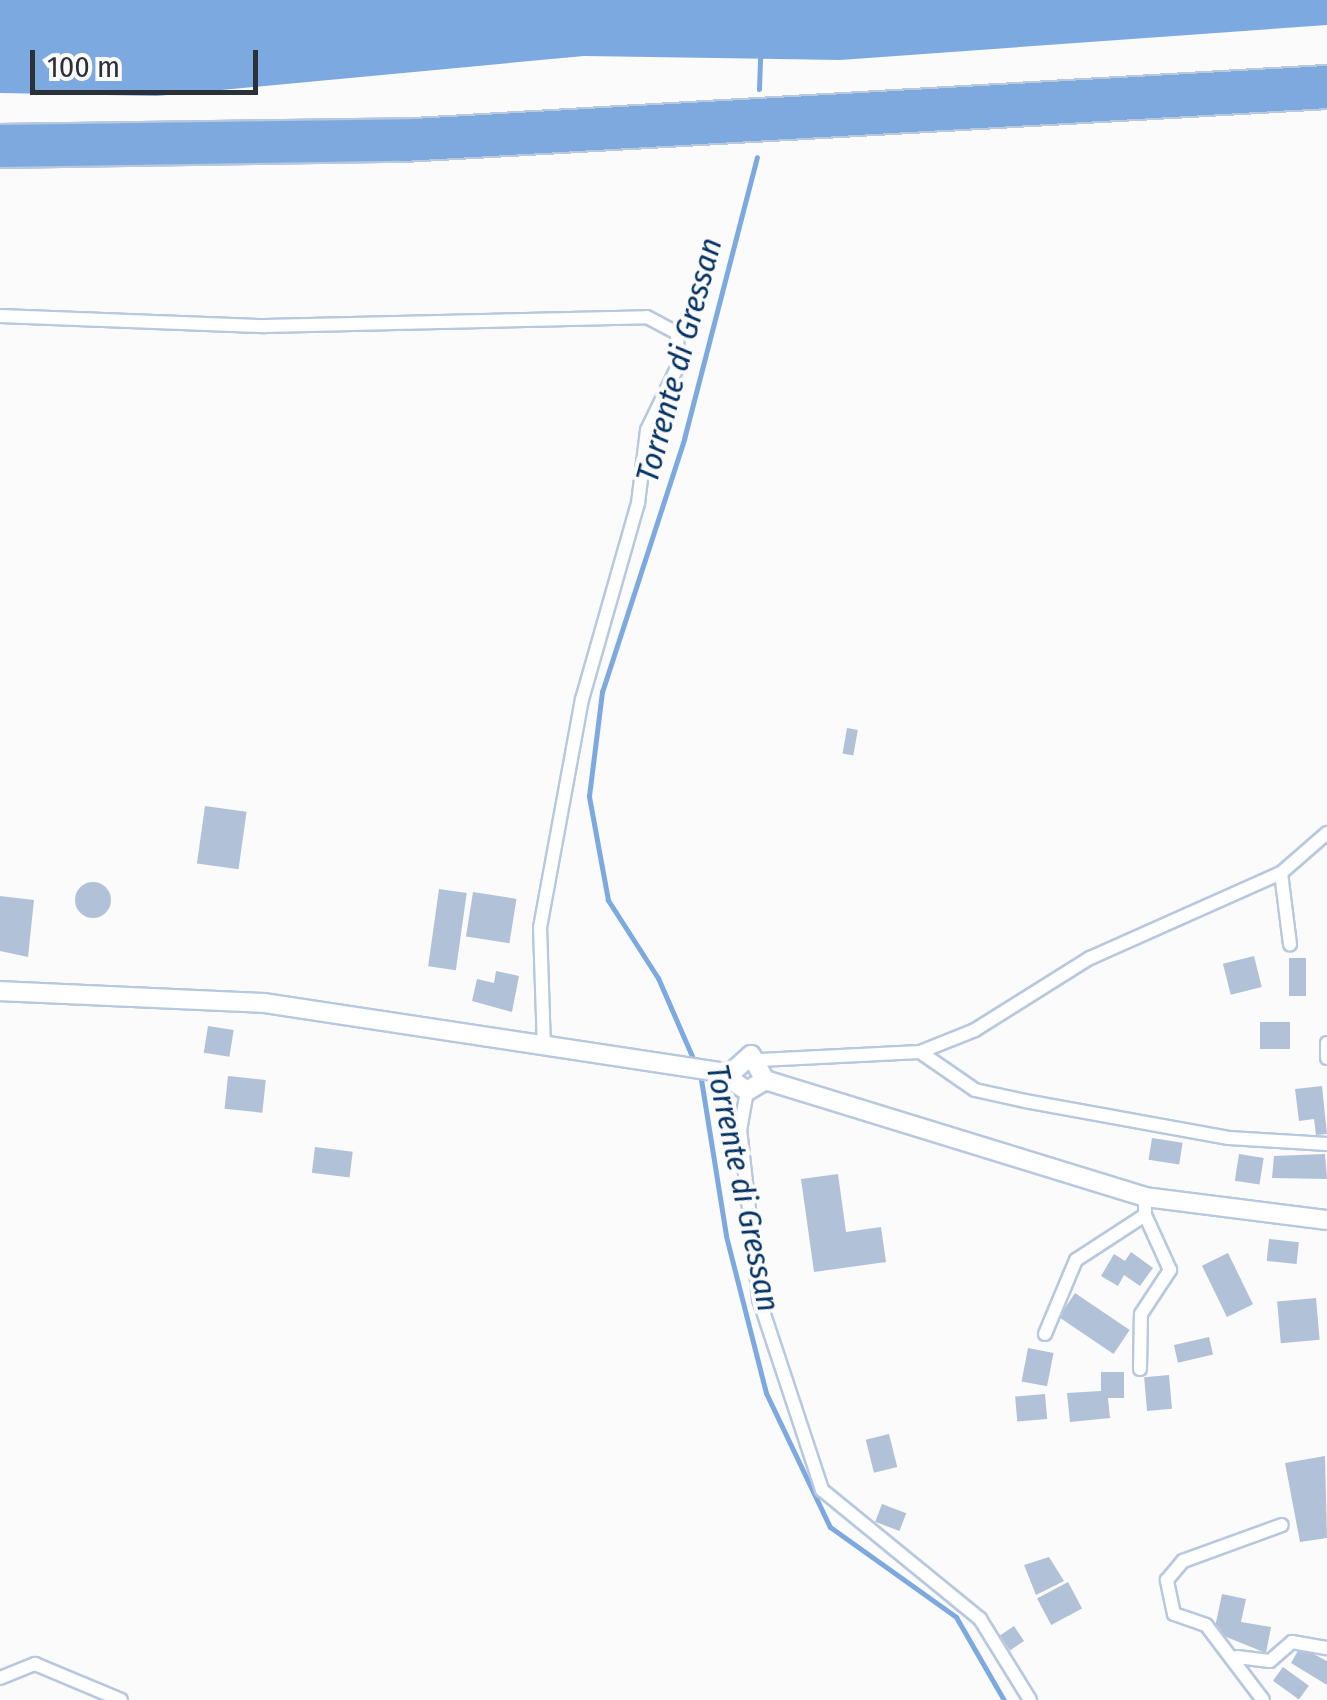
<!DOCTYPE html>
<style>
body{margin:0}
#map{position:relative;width:1327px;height:1700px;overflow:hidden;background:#fbfbfb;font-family:"Fira Sans Condensed",sans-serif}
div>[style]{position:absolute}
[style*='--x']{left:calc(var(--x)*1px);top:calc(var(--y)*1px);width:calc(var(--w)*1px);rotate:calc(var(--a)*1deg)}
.water>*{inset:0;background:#7da9e1}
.stream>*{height:5px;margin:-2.5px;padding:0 2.5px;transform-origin:2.5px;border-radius:2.5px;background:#7da9e1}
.building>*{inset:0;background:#b1c2d8;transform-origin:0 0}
.round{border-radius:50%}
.roads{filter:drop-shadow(2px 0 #b7c8df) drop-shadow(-2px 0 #b7c8df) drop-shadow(0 2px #b7c8df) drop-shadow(0 -2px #b7c8df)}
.minor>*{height:12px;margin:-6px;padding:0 6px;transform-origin:6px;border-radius:6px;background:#fff}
.secondary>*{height:18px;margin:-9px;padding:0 9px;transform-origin:9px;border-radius:9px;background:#fff}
.motorway>*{height:22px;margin:-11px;padding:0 11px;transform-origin:11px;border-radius:11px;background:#7ea9df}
span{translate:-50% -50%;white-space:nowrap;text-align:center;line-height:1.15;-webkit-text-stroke:8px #fbfbfb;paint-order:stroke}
.water-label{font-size:32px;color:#043264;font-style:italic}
.scale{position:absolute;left:30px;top:50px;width:228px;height:45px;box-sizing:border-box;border:5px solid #2a3139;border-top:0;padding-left:12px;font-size:30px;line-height:35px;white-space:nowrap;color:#2a3139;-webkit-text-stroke:8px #fbfbfb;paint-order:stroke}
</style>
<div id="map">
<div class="water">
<div style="clip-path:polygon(0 0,1327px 0,1327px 25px,840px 60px,584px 56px,157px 96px,0 93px)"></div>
</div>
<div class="stream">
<div style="--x:759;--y:89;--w:32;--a:-88"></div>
<div style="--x:695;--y:1063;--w:93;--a:-113.5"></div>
<div style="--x:658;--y:978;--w:93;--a:-122.7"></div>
<div style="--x:608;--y:900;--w:106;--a:-100.4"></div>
<div style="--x:589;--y:796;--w:105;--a:-82.9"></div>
<div style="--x:602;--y:692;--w:266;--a:-72"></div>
<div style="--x:684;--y:439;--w:291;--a:-75.5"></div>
<div style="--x:700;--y:1073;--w:165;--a:80.9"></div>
<div style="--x:726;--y:1236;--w:162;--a:75.7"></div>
<div style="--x:766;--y:1393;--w:148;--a:64.5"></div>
<div style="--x:830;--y:1527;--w:155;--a:35.5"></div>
<div style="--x:956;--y:1617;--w:96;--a:60"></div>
</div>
<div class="building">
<div style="left:847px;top:728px;width:11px;height:26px;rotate:10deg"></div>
<div style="left:205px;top:806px;width:42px;height:58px;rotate:8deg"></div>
<div class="round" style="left:75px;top:882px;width:36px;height:36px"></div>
<div style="left:439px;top:889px;width:28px;height:78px;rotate:8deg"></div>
<div style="left:473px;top:892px;width:44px;height:45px;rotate:9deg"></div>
<div style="clip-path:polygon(0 896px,34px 900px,28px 957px,0 951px)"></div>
<div style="left:1254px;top:956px;width:32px;height:32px;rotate:76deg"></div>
<div style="left:1289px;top:958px;width:17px;height:38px"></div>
<div style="clip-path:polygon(496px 971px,519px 976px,512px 1012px,472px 1001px,477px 979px,494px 983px)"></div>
<div style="left:1260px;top:1022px;width:30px;height:27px"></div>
<div style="left:208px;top:1026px;width:26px;height:27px;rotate:9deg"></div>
<div style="left:228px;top:1076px;width:38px;height:33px;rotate:6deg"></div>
<div style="clip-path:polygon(1322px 1086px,1327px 1134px,1316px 1135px,1314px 1119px,1299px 1121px,1295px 1089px)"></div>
<div style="left:1152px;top:1138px;width:31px;height:22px;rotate:9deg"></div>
<div style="left:315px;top:1147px;width:38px;height:26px;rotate:7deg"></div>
<div style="left:1239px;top:1154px;width:25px;height:27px;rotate:9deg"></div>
<div style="clip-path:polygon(1325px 1154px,1327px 1179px,1272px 1178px,1274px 1156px)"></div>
<div style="clip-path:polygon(838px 1174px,846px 1232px,881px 1227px,886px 1262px,814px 1272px,801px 1179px)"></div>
<div style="left:1269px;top:1239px;width:30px;height:22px;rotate:6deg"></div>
<div style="clip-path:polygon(1131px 1252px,1153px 1268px,1140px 1286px,1124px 1275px,1118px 1286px,1101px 1276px,1114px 1254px,1125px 1261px)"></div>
<div style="left:1228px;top:1253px;width:57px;height:29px;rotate:64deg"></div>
<div style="left:1075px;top:1293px;width:66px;height:29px;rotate:34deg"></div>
<div style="left:1316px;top:1298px;width:42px;height:39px;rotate:85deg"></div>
<div style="left:1209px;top:1337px;width:18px;height:36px;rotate:77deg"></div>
<div style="left:1028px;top:1348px;width:26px;height:34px;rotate:11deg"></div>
<div style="clip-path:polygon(1101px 1372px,1124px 1372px,1124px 1398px,1108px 1398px,1110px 1418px,1070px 1422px,1067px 1393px,1101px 1391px)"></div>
<div style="left:1169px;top:1375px;width:34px;height:25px;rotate:85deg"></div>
<div style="left:1045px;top:1394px;width:25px;height:30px;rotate:85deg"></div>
<div style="left:889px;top:1434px;width:34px;height:24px;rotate:76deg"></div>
<div style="clip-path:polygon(1325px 1456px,1327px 1538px,1300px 1542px,1285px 1463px)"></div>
<div style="left:882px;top:1504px;width:26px;height:19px;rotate:21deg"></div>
<div style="clip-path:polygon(1049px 1557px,1064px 1581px,1036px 1595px,1024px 1565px)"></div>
<div style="left:1068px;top:1582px;width:30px;height:35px;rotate:62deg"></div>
<div style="clip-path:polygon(1222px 1594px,1246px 1599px,1241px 1622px,1271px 1627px,1266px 1653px,1214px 1632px)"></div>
<div style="left:1014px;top:1626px;width:18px;height:17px;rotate:56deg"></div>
<div style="clip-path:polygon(1300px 1647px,1327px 1661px,1327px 1685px,1291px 1663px)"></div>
<div style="left:1283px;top:1667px;width:32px;height:17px;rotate:36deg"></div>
</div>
<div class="roads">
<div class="minor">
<div style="--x:0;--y:316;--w:265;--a:2.2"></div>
<div style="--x:265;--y:326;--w:382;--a:-1.3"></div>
<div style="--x:647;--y:317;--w:34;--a:28"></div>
<div style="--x:677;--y:333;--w:33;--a:88"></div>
<div style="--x:678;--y:366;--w:71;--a:115.8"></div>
<div style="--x:647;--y:430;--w:74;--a:97"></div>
<div style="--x:638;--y:503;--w:204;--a:105.9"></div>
<div style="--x:582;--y:699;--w:232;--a:100.4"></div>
<div style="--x:540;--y:927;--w:121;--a:88.1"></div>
<div style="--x:1281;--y:873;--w:72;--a:82.8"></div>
<div style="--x:1327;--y:1043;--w:15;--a:90"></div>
<div style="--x:920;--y:1052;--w:67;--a:34.6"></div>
<div style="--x:975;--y:1090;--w:51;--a:12.4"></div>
<div style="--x:1025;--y:1101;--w:207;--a:10.3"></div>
<div style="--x:1229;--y:1138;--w:98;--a:3.5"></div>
<div style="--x:760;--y:1060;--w:160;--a:-2.9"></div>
<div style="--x:920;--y:1052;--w:59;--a:-21.8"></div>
<div style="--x:975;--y:1030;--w:136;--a:-32.1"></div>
<div style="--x:1090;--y:958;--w:209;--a:-24"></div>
<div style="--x:1281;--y:873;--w:61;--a:-41"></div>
<div style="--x:747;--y:1091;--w:39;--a:100"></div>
<div style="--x:740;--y:1129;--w:171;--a:83.6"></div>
<div style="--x:759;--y:1299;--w:201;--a:71.7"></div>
<div style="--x:822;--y:1490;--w:204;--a:39.2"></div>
<div style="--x:980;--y:1619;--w:95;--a:58.3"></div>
<div style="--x:1045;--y:1334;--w:80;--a:-67.3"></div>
<div style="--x:1076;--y:1260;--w:82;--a:-33.1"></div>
<div style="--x:1145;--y:1215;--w:18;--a:-90"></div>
<div style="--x:1140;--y:1369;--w:55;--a:-89"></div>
<div style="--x:1141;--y:1314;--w:53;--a:-56.6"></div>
<div style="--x:1170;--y:1270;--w:60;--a:-114.4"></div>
<div style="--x:1237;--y:1657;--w:33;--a:7"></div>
<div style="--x:1270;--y:1661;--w:29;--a:-41"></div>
<div style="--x:1292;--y:1642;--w:36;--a:10"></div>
<div style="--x:0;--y:1678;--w:38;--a:-22"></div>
<div style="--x:35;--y:1664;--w:93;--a:22.7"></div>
<div style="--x:1263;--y:1700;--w:94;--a:-127.2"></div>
<div style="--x:1206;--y:1625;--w:34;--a:-161"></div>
<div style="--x:1174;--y:1614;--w:35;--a:-102"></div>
<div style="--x:1167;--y:1580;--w:25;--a:-50"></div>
<div style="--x:1183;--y:1561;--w:105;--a:-20"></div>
</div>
<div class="secondary">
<div style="--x:0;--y:991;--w:264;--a:2.6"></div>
<div style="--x:264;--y:1003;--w:461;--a:8.6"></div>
<div style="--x:720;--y:1072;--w:33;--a:35"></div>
<div style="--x:747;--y:1091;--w:21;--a:-31"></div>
<div style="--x:730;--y:1074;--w:28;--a:-42"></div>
<div style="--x:751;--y:1055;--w:29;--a:61"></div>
<div style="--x:765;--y:1080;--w:398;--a:17.1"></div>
<div style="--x:1145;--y:1197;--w:183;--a:7.2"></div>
</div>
<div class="motorway">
<div style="--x:0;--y:136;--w:415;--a:-0.8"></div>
<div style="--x:415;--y:130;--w:914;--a:-3.33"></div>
<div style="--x:0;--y:156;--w:403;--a:-0.9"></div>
<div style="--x:403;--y:150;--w:926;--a:-3.28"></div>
</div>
</div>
<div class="water-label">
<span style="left:679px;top:360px;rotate:-75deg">Torrente di Gressan</span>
<span style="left:743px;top:1188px;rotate:78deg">Torrente di Gressan</span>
</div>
<div class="scale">100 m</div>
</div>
